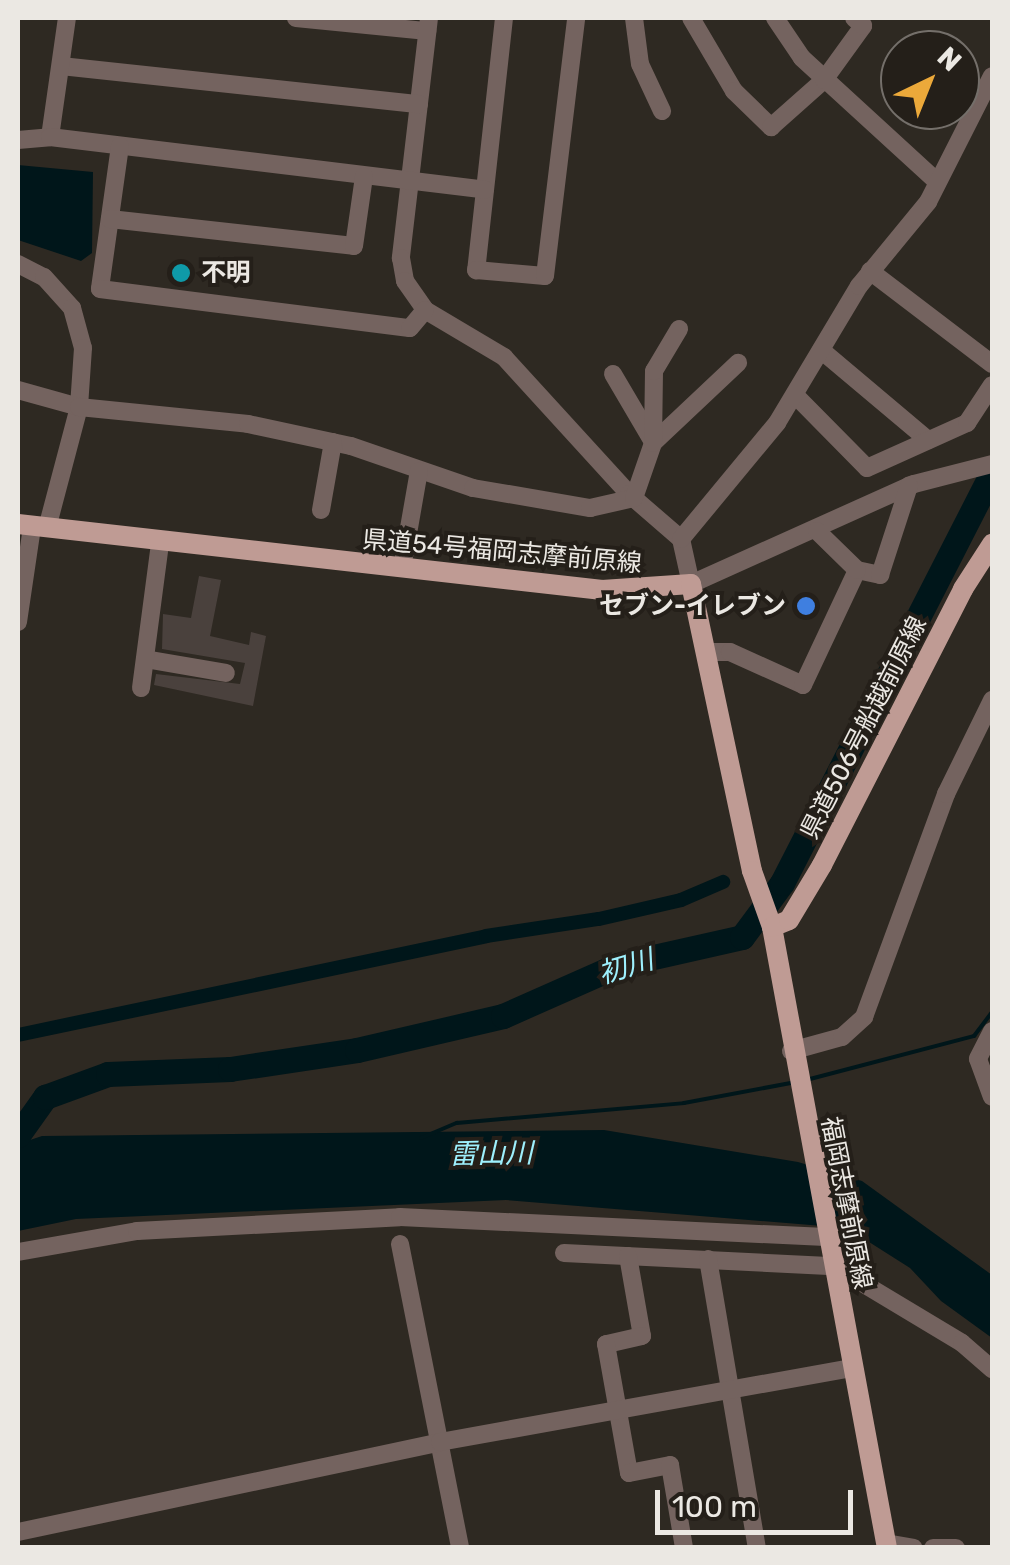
<!DOCTYPE html>
<meta charset="utf-8">
<style>
body{margin:0}
#map{position:relative;width:1010px;height:1565px;overflow:hidden;background:#2e2922;font-family:Rubik,"Noto Sans JP",sans-serif}
div>[style]{position:absolute}
[style*='--x']{left:calc(var(--x)*1px);top:calc(var(--y)*1px);width:calc(var(--w)*1px);rotate:calc(var(--a)*1deg)}
.water>*{inset:0;background:#00161a}
.stream>*{height:4px;margin:-2px;padding:0 2px;transform-origin:2px;border-radius:2px;background:#00161a}
.canal>*{height:14px;margin:-7px;padding:0 7px;transform-origin:7px;border-radius:7px;background:#00161a}
.river>*{height:25px;margin:-12.5px;padding:0 12.5px;transform-origin:12.5px;border-radius:12.5px;background:#00161a}
.building>*{inset:0;background:#4a413d;transform-origin:0 0}
.minor>*{height:18px;margin:-9px;padding:0 9px;transform-origin:9px;border-radius:9px;background:#74635f}
.major>*{height:20px;margin:-10px;padding:0 10px;transform-origin:10px;border-radius:10px;background:#bf9b94}
.dots>*{width:28px;height:28px;translate:-50% -50%;box-sizing:border-box;border:5px solid #241f19;border-radius:50%}
span{translate:-50% -50%;white-space:nowrap;text-align:center;line-height:1.15;-webkit-text-stroke:8px #241f19;paint-order:stroke}
.poi-label{font-size:25px;color:#ebe8e3;font-weight:700}
.left{translate:0 -50%;text-align:left}
.right{translate:-100% -50%;text-align:right}
.street-label{font-size:25px;color:#ebe8e3}
.water-label{font-size:28px;color:#9ef0fd;font-style:italic}
.frame{position:absolute;inset:0;border:20px solid #ebe8e3;pointer-events:none}
.north{position:absolute;left:880px;top:30px;width:100px;height:100px;box-sizing:border-box;background:#241f19;border:2px solid #746f6a;border-radius:50%;rotate:43deg;font-size:28px;font-weight:700;line-height:40px;text-align:center;color:#ebe8e3}
.north::after{content:'';display:block;margin:auto;width:35px;height:45px;background:#eca93a;clip-path:polygon(50% 0,100% 100%,50% 72%,0 100%)}
.scale{position:absolute;left:655px;top:1490px;width:198px;height:45px;box-sizing:border-box;border:5px solid #ebe8e3;border-top:0;padding-left:12px;font-size:30px;line-height:35px;white-space:nowrap;color:#ebe8e3;-webkit-text-stroke:8px #241f19;paint-order:stroke}
</style>
<div id="map">
<div class="water">
<div style="clip-path:polygon(18px 165px,93px 172px,92px 253px,81px 261px,18px 240px)"></div>
<div style="clip-path:polygon(604px 1130px,798px 1162px,862px 1181px,992px 1275px,992px 1338px,941px 1301px,910px 1268px,847px 1228px,506px 1200px,76px 1219px,18px 1231px,18px 1144px,42px 1136px)"></div>
</div>
<div class="stream">
<div style="--x:810;--y:1079;--w:170;--a:-14.7"></div>
<div style="--x:974;--y:1036;--w:30;--a:-53"></div>
<div style="--x:421;--y:1138;--w:39;--a:-23"></div>
<div style="--x:457;--y:1123;--w:228;--a:-5"></div>
<div style="--x:684;--y:1103;--w:114;--a:-10.6"></div>
</div>
<div class="canal">
<div style="--x:18;--y:1035;--w:478;--a:-11.9"></div>
<div style="--x:486;--y:936;--w:114;--a:-8.6"></div>
<div style="--x:599;--y:919;--w:84;--a:-13"></div>
<div style="--x:681;--y:900;--w:46;--a:-23.2"></div>
</div>
<div class="river">
<div style="--x:18;--y:1135;--w:47;--a:-54.6"></div>
<div style="--x:45;--y:1097;--w:67;--a:-20.1"></div>
<div style="--x:108;--y:1074;--w:122;--a:-2.3"></div>
<div style="--x:230;--y:1069;--w:128;--a:-8.5"></div>
<div style="--x:357;--y:1050;--w:150;--a:-13.1"></div>
<div style="--x:503;--y:1016;--w:126;--a:-23.9"></div>
<div style="--x:618;--y:965;--w:127;--a:-12.7"></div>
<div style="--x:742;--y:937;--w:67;--a:-53.5"></div>
<div style="--x:782;--y:883;--w:462;--a:-62.9"></div>
</div>
<div class="building">
<div style="left:172px;top:264px;width:20px;height:16px;rotate:6deg"></div>
<div style="clip-path:polygon(199px 576px,221px 580px,210px 636px,249px 645px,251px 632px,266px 636px,253px 706px,154px 685px,156px 674px,240px 684px,245px 663px,162px 649px,163px 614px,191px 618px)"></div>
</div>
<div class="minor">
<div style="--x:296;--y:18;--w:132;--a:5.7"></div>
<div style="--x:429;--y:18;--w:242;--a:96.7"></div>
<div style="--x:401;--y:258;--w:23;--a:80"></div>
<div style="--x:405;--y:281;--w:35;--a:55"></div>
<div style="--x:425;--y:310;--w:92;--a:30.7"></div>
<div style="--x:504;--y:357;--w:185;--a:47.6"></div>
<div style="--x:629;--y:494;--w:69;--a:40.9"></div>
<div style="--x:681;--y:539;--w:46;--a:77.5"></div>
<div style="--x:691;--y:584;--w:244;--a:-24.2"></div>
<div style="--x:914;--y:484;--w:81;--a:-14.4"></div>
<div style="--x:504;--y:18;--w:254;--a:96.3"></div>
<div style="--x:476;--y:270;--w:69;--a:5"></div>
<div style="--x:545;--y:276;--w:260;--a:-83.1"></div>
<div style="--x:634;--y:18;--w:46;--a:82.6"></div>
<div style="--x:640;--y:64;--w:52;--a:64.9"></div>
<div style="--x:691;--y:18;--w:85;--a:59.5"></div>
<div style="--x:734;--y:91;--w:52;--a:44.2"></div>
<div style="--x:771;--y:127;--w:71;--a:-41.6"></div>
<div style="--x:824;--y:80;--w:67;--a:-54.2"></div>
<div style="--x:863;--y:26;--w:12;--a:-138"></div>
<div style="--x:775;--y:18;--w:48;--a:56"></div>
<div style="--x:802;--y:58;--w:179;--a:42.5"></div>
<div style="--x:61;--y:66;--w:360;--a:6.1"></div>
<div style="--x:50;--y:137;--w:120;--a:-81.9"></div>
<div style="--x:18;--y:140;--w:32;--a:-5"></div>
<div style="--x:50;--y:137;--w:438;--a:6.9"></div>
<div style="--x:120;--y:146;--w:144;--a:98"></div>
<div style="--x:100;--y:289;--w:312;--a:7.2"></div>
<div style="--x:410;--y:328;--w:23;--a:-50"></div>
<div style="--x:110;--y:219;--w:245;--a:6.3"></div>
<div style="--x:354;--y:246;--w:70;--a:-81.8"></div>
<div style="--x:18;--y:264;--w:29;--a:27"></div>
<div style="--x:44;--y:277;--w:42;--a:47.9"></div>
<div style="--x:72;--y:308;--w:41;--a:74.6"></div>
<div style="--x:83;--y:348;--w:59;--a:93.9"></div>
<div style="--x:79;--y:407;--w:125;--a:104.8"></div>
<div style="--x:870;--y:271;--w:153;--a:37.3"></div>
<div style="--x:821;--y:350;--w:140;--a:40.1"></div>
<div style="--x:613;--y:374;--w:79;--a:59.5"></div>
<div style="--x:18;--y:390;--w:63;--a:15.6"></div>
<div style="--x:79;--y:407;--w:170;--a:5.7"></div>
<div style="--x:248;--y:424;--w:105;--a:12.1"></div>
<div style="--x:351;--y:446;--w:129;--a:19"></div>
<div style="--x:473;--y:488;--w:119;--a:9.7"></div>
<div style="--x:590;--y:508;--w:45;--a:-12.8"></div>
<div style="--x:634;--y:498;--w:58;--a:-70.9"></div>
<div style="--x:653;--y:443;--w:117;--a:-43.3"></div>
<div style="--x:796;--y:396;--w:101;--a:45.4"></div>
<div style="--x:867;--y:468;--w:110;--a:-24.2"></div>
<div style="--x:967;--y:423;--w:45;--a:-56.7"></div>
<div style="--x:653;--y:443;--w:72;--a:-89.2"></div>
<div style="--x:654;--y:371;--w:49;--a:-59.2"></div>
<div style="--x:321;--y:510;--w:69;--a:-80"></div>
<div style="--x:681;--y:539;--w:151;--a:-50.4"></div>
<div style="--x:777;--y:423;--w:160;--a:-59.1"></div>
<div style="--x:859;--y:286;--w:109;--a:-50.6"></div>
<div style="--x:928;--y:202;--w:141;--a:-63.1"></div>
<div style="--x:402;--y:568;--w:98;--a:-80.1"></div>
<div style="--x:857;--y:570;--w:24;--a:12"></div>
<div style="--x:880;--y:575;--w:94;--a:-72"></div>
<div style="--x:18;--y:622;--w:96;--a:-81.6"></div>
<div style="--x:705;--y:652;--w:25;--a:0"></div>
<div style="--x:730;--y:652;--w:80;--a:24.3"></div>
<div style="--x:803;--y:685;--w:127;--a:-64.8"></div>
<div style="--x:857;--y:570;--w:56;--a:-135.7"></div>
<div style="--x:145;--y:659;--w:82;--a:9.8"></div>
<div style="--x:141;--y:688;--w:145;--a:-82.5"></div>
<div style="--x:992;--y:1031;--w:31;--a:117"></div>
<div style="--x:978;--y:1059;--w:40;--a:69.8"></div>
<div style="--x:791;--y:1051;--w:53;--a:-15.4"></div>
<div style="--x:842;--y:1037;--w:30;--a:-42"></div>
<div style="--x:864;--y:1017;--w:238;--a:-69.8"></div>
<div style="--x:946;--y:794;--w:105;--a:-63.9"></div>
<div style="--x:400;--y:1244;--w:310;--a:78.8"></div>
<div style="--x:18;--y:1252;--w:121;--a:-10"></div>
<div style="--x:137;--y:1231;--w:263;--a:-3"></div>
<div style="--x:400;--y:1217;--w:426;--a:2.7"></div>
<div style="--x:564;--y:1253;--w:270;--a:2.8"></div>
<div style="--x:834;--y:1266;--w:149;--a:31"></div>
<div style="--x:962;--y:1343;--w:40;--a:41"></div>
<div style="--x:628;--y:1256;--w:81;--a:80.1"></div>
<div style="--x:642;--y:1336;--w:37;--a:167"></div>
<div style="--x:606;--y:1344;--w:131;--a:79.9"></div>
<div style="--x:629;--y:1473;--w:42;--a:-11"></div>
<div style="--x:670;--y:1465;--w:84;--a:80.4"></div>
<div style="--x:708;--y:1259;--w:293;--a:80.4"></div>
<div style="--x:18;--y:1532;--w:431;--a:-12"></div>
<div style="--x:440;--y:1442;--w:419;--a:-10.2"></div>
<div style="--x:886;--y:1543;--w:28;--a:10"></div>
<div style="--x:933;--y:1548;--w:23;--a:0"></div>
</div>
<div class="major">
<div style="--x:18;--y:524;--w:588;--a:6.45"></div>
<div style="--x:602;--y:590;--w:89;--a:-3.9"></div>
<div style="--x:691;--y:584;--w:293;--a:78"></div>
<div style="--x:752;--y:871;--w:59;--a:70.3"></div>
<div style="--x:772;--y:927;--w:632;--a:79.51"></div>
<div style="--x:772;--y:927;--w:18;--a:-22"></div>
<div style="--x:789;--y:920;--w:64;--a:-59"></div>
<div style="--x:822;--y:865;--w:310;--a:-62.9"></div>
<div style="--x:963;--y:589;--w:54;--a:-57.2"></div>
</div>
<div class="dots">
<div style="left:181px;top:273px;background:#0f9aa8"></div>
<div style="left:806px;top:606px;background:#3f7fe0"></div>
</div>
<div class="poi-label">
<span class="left" style="left:201px;top:273px">不明</span>
<span class="right" style="left:786px;top:606px">セブン-イレブン</span>
</div>
<div class="street-label">
<span style="left:502px;top:552px;rotate:5deg">県道54号福岡志摩前原線</span>
<span style="left:864px;top:728px;rotate:-63deg">県道506号船越前原線</span>
<span style="left:846px;top:1203px;rotate:79deg">福岡志摩前原線</span>
</div>
<div class="water-label">
<span style="left:626px;top:967px;rotate:-17deg">初川</span>
<span style="left:491px;top:1154px;rotate:-1deg">雷山川</span>
</div>
<div class="frame"></div>
<div class="north">N</div>
<div class="scale">100 m</div>
</div>
